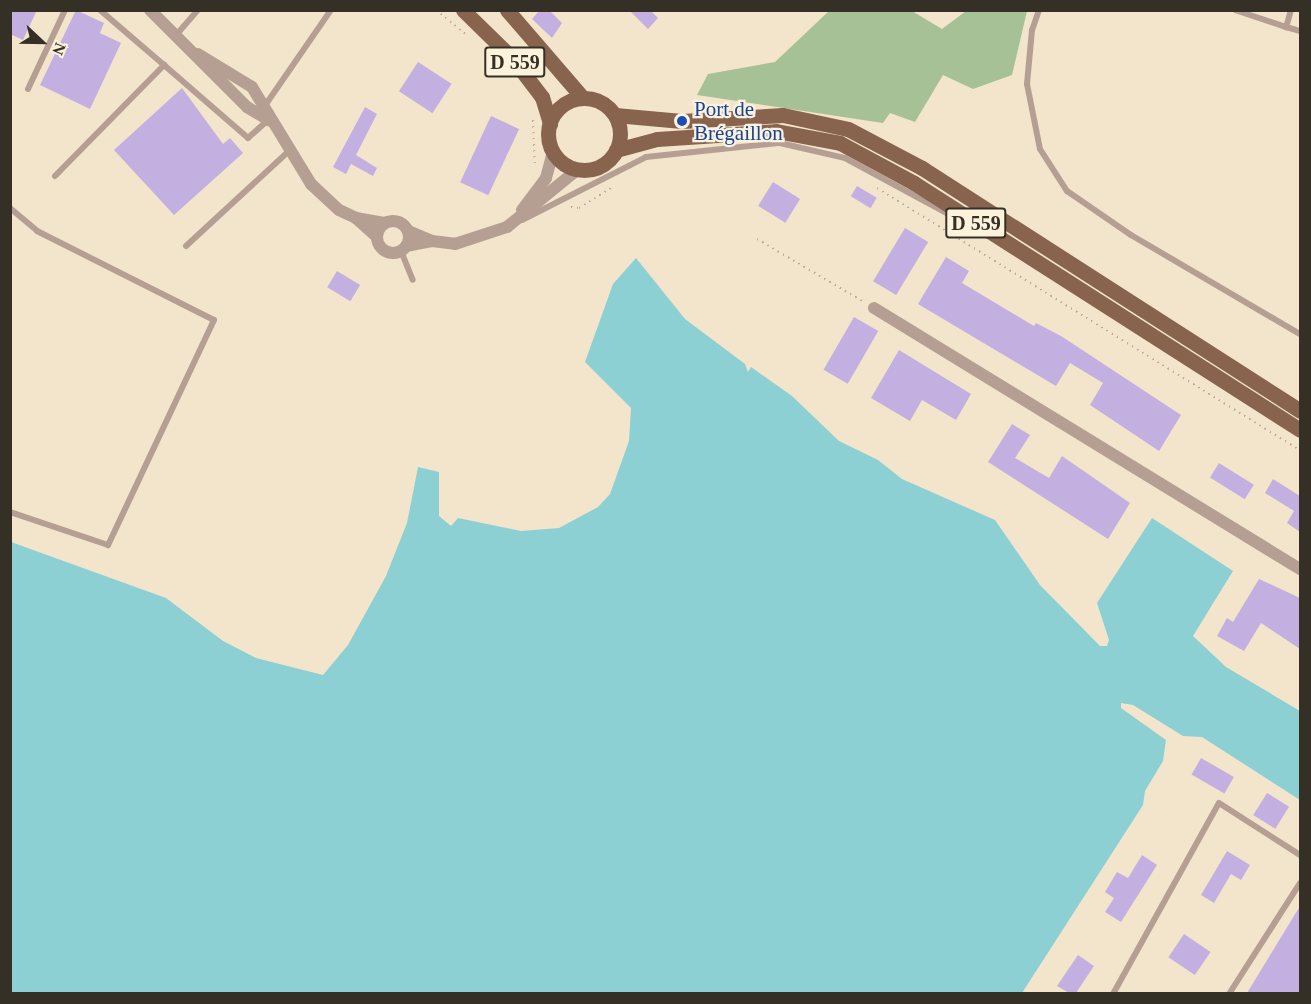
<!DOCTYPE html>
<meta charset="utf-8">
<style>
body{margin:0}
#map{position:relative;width:1311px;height:1004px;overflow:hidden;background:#f2e5cb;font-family:Georgia,serif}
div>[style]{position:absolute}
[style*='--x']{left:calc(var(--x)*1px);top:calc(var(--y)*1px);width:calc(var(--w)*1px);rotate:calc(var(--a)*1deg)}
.green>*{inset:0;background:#a6c195}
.water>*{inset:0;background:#8cd0d4}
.building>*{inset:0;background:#c3b0e0;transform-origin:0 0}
.path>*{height:2px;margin-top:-1px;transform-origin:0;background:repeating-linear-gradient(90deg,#b8ad98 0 1.5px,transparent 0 6px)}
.service>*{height:6px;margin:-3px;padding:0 3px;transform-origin:3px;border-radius:3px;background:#b59f93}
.minor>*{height:12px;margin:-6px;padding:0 6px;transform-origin:6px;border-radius:6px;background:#b59f93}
.minor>.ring{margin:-6px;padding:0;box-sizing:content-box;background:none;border:12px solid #b59f93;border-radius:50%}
.primary>*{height:15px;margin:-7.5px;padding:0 7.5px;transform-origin:7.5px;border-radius:7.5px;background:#88634e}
.primary>.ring{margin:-7.5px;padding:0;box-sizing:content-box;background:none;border:15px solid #88634e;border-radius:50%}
.dots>*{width:16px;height:16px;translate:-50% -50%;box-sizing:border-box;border:3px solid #fdf3dd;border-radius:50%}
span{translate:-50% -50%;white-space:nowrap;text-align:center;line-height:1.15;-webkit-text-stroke:4.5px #fdf3dd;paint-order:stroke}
.shield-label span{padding:2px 4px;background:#fdf3dd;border:2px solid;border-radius:4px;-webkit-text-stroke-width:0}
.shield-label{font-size:20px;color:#353026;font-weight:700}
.transit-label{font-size:21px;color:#164399}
.left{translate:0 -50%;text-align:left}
.frame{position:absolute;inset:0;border:12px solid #353026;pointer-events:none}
.north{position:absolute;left:12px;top:12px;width:60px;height:60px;-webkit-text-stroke:4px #fdf3dd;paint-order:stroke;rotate:112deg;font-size:16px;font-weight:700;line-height:24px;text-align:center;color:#353026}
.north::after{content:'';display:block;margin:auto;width:21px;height:27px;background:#353026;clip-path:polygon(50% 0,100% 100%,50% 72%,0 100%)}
</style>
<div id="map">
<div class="green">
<div style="clip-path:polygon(829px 11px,912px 11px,942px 29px,966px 11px,1027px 11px,1012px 75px,973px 89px,943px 75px,915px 122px,890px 113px,883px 123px,697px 95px,708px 74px,775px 62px)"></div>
</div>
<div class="water">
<div style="clip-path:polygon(636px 258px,685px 319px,745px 364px,748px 372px,751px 367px,792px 396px,839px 441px,878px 460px,902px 479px,995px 520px,1040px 585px,1100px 646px,1107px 646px,1109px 640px,1097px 603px,1152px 518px,1233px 571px,1193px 636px,1226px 667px,1300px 711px,1300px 800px,1202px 737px,1183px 736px,1133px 705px,1121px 703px,1121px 708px,1166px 740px,1163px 761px,1145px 791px,1143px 805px,1022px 993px,11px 993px,11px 542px,166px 598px,223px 641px,256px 658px,323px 675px,348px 645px,386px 576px,407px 523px,418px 467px,439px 472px,439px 516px,451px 526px,458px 518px,521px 531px,559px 528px,598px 507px,610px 494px,629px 441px,631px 408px,585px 362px,613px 284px)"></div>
</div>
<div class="building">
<div style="clip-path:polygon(10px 10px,37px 10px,23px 40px,10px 34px)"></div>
<div style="clip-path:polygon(76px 10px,104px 23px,100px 33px,121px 43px,90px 109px,40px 85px)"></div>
<div style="clip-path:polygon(540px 10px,549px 10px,562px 23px,552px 38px,532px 19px)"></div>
<div style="clip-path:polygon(629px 10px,650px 10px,658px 18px,648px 29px)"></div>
<div style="left:418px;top:62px;width:40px;height:35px;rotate:33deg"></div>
<div style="clip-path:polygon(182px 88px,223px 144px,230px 138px,243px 153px,174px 215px,114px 150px)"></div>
<div style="clip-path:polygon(365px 107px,377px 114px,356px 155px,377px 168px,373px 176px,351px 164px,346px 174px,333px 167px)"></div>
<div style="left:491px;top:116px;width:31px;height:73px;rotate:25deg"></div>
<div style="left:773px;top:182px;width:32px;height:28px;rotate:32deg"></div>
<div style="left:857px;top:186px;width:23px;height:12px;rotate:31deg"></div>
<div style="left:905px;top:228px;width:27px;height:62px;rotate:31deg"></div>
<div style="clip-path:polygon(946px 257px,969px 271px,962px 283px,1034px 326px,1036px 323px,1061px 336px,1181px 415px,1159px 451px,1090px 405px,1103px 383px,1070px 363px,1056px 386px,918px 304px)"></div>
<div style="left:337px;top:271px;width:27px;height:19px;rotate:31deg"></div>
<div style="left:854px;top:317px;width:28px;height:61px;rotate:30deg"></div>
<div style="clip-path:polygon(899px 350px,971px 394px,956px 420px,922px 400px,910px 421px,871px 398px)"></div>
<div style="clip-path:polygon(1012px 424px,1030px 435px,1015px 458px,1049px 478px,1062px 456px,1130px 503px,1108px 539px,988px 462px)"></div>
<div style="left:1219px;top:463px;width:41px;height:17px;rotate:32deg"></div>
<div style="clip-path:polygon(1273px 479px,1300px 496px,1300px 532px,1287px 523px,1294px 511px,1265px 493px)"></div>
<div style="clip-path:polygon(1259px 579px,1300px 598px,1300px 649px,1261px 623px,1244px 651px,1217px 636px,1227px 618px,1233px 622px)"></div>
<div style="left:1201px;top:758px;width:38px;height:19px;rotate:30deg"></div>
<div style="left:1267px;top:793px;width:26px;height:26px;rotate:32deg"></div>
<div style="clip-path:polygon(1227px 851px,1250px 865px,1241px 880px,1231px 874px,1214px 903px,1201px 895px)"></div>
<div style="clip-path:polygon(1142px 855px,1157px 865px,1121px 922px,1105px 912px,1114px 898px,1105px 892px,1117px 872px,1128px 878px)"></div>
<div style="clip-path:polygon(1300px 906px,1300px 993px,1247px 993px)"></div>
<div style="left:1184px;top:934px;width:32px;height:28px;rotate:34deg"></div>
<div style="clip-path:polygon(1078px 955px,1094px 966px,1076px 993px,1069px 993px,1057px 986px)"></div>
</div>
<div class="path">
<div style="--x:436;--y:10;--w:40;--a:39"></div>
<div style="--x:533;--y:120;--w:45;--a:87.5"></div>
<div style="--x:877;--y:188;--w:498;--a:31.8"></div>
<div style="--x:571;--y:207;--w:8;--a:7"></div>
<div style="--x:579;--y:208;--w:39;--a:-32"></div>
<div style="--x:757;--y:239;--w:124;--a:30.5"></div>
</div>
<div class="service">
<div style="--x:100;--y:10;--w:84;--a:40.7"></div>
<div style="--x:1039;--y:10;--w:21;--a:109"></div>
<div style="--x:1032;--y:30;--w:54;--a:95.3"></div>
<div style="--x:1027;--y:84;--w:66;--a:78.7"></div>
<div style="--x:1040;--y:149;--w:50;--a:57.3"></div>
<div style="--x:1067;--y:191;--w:78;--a:34.5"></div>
<div style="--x:1131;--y:235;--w:196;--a:30.4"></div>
<div style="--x:1235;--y:10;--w:54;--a:18.4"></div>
<div style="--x:1291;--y:10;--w:18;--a:106"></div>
<div style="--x:1286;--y:27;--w:15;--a:16"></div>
<div style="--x:177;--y:34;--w:32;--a:-49"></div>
<div style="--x:28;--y:89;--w:87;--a:-64.9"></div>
<div style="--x:264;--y:107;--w:118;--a:-55.4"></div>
<div style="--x:55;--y:176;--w:156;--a:-45.5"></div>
<div style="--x:164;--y:65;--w:111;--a:41"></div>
<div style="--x:248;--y:138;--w:27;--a:-42"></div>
<div style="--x:10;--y:208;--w:35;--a:40"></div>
<div style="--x:37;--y:231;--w:198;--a:26.7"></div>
<div style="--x:214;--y:320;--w:249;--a:115.2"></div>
<div style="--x:108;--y:545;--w:103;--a:-161.4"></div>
<div style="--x:522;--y:220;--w:139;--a:-26.9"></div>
<div style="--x:646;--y:157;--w:135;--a:-6"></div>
<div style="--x:780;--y:143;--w:67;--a:13"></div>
<div style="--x:845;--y:158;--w:132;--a:28.5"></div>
<div style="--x:186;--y:246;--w:140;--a:-42.7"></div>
<div style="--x:401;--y:251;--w:31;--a:68"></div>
<div style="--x:1113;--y:994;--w:218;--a:-61"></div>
<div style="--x:1219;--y:803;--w:96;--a:32.7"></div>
<div style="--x:1229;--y:994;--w:132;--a:-57.4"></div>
</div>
<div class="minor">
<div style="--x:150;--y:10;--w:137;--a:45"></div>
<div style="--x:247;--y:107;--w:26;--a:31"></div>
<div style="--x:198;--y:54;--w:63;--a:31.4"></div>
<div style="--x:252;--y:87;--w:114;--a:58.7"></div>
<div style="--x:311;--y:184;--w:38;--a:43"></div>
<div style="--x:339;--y:210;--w:19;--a:25"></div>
<div style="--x:522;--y:210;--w:40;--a:-53"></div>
<div style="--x:546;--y:178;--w:27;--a:-75"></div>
<div class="ring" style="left:377px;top:221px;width:20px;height:20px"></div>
<div style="--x:376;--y:236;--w:27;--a:-138"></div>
<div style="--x:356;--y:218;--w:27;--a:10"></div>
<div style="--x:432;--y:241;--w:23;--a:7"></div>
<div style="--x:455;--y:244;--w:55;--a:-18.1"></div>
<div style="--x:507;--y:227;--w:92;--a:-39.2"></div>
<div style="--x:406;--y:246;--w:26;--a:-11"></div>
<div style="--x:432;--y:241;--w:25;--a:-157"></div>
<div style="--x:874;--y:308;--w:500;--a:31.5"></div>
</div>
<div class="primary">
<div style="--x:463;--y:10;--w:70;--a:44.4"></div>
<div style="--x:513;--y:59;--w:48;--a:52.7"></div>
<div style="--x:542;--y:97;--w:28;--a:73"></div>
<div style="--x:507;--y:10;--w:116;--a:49.2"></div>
<div class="ring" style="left:548px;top:98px;width:57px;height:57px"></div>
<div style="--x:615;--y:115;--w:67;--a:5.1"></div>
<div style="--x:682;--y:121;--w:101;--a:-3.4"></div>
<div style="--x:783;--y:115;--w:66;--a:12.2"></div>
<div style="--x:848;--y:129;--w:84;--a:27.8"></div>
<div style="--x:922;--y:168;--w:449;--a:32.7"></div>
<div style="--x:616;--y:150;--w:42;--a:-15"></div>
<div style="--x:657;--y:139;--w:119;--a:-3.8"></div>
<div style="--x:776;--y:131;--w:65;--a:10.6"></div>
<div style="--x:840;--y:143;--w:84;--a:28.4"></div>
<div style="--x:914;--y:183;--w:458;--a:32.6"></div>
</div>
<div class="dots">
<div style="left:682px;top:121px;background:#1a4fb4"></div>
</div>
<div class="shield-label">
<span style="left:515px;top:62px">D 559</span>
<span style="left:976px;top:223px">D 559</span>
</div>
<div class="transit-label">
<span class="left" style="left:694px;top:121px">Port de<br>Brégaillon</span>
</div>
<div class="frame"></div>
<div class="north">N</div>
</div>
